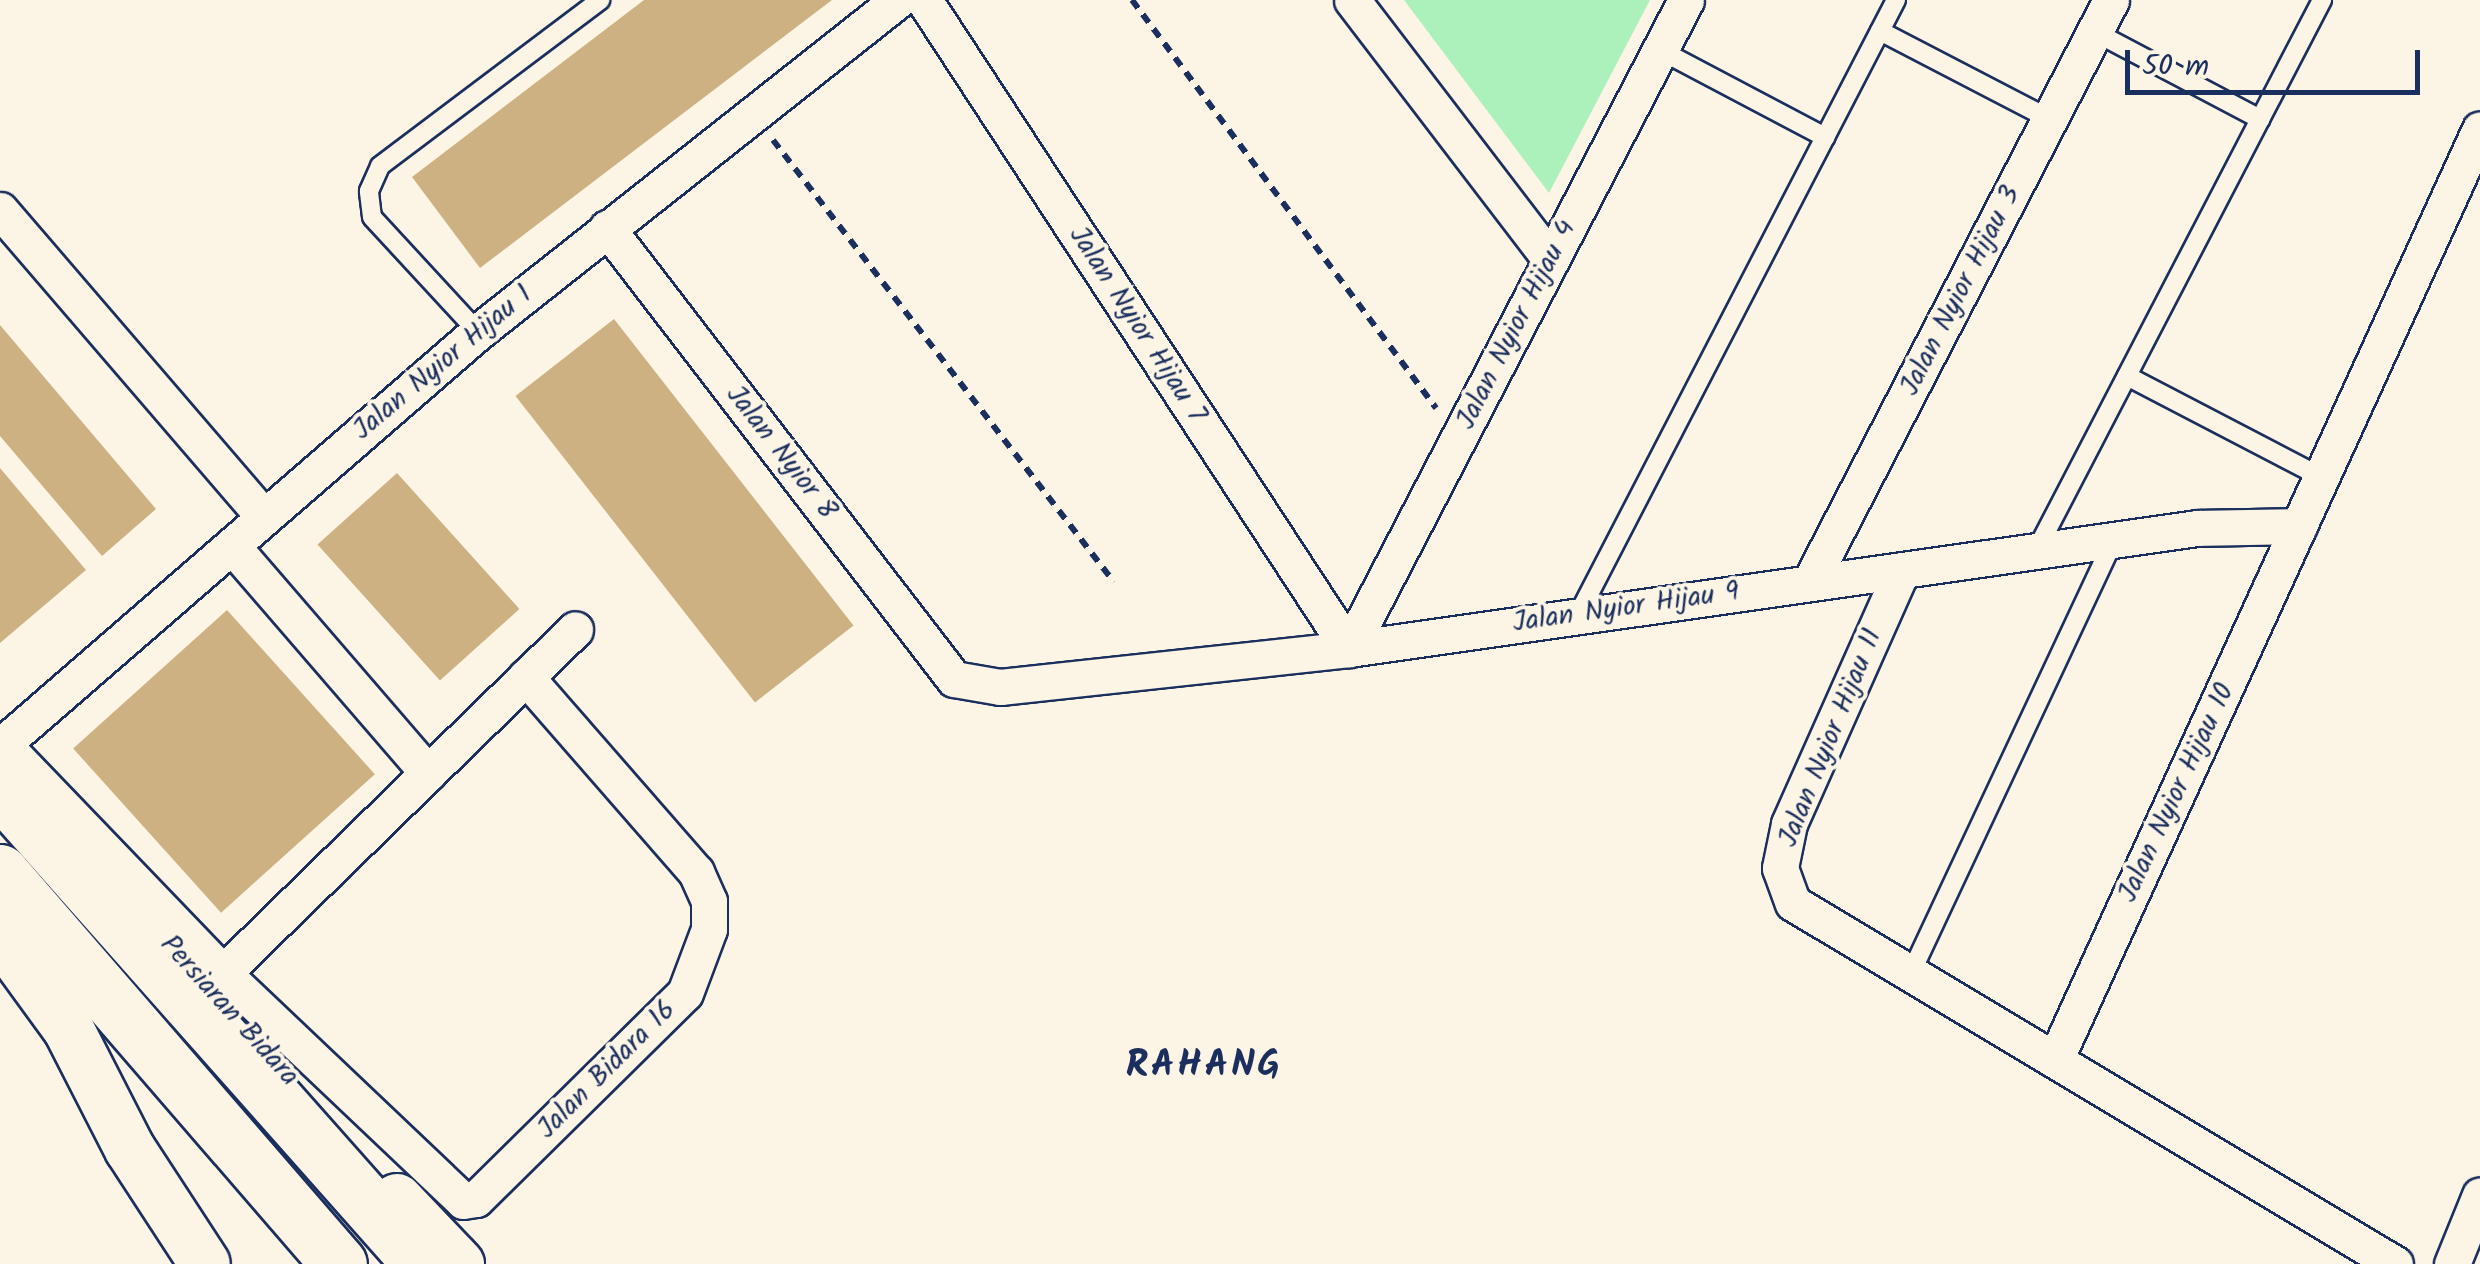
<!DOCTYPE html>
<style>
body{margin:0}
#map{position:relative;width:2480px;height:1264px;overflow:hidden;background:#fcf5e5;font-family:Kalam,sans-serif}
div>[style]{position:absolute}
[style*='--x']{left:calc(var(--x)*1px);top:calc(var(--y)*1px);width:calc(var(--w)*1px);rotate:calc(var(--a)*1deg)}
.green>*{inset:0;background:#acf1bc}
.building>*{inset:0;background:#cdb182;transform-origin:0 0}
.path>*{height:6px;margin-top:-3px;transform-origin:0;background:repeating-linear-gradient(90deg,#1b2f5e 0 10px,transparent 0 18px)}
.roads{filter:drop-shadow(2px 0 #1b2f5e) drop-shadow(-2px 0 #1b2f5e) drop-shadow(0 2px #1b2f5e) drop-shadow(0 -2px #1b2f5e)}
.service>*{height:18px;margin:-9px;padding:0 9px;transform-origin:9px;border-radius:9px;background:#fcf5e5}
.minor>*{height:35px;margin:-17.5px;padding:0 17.5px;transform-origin:17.5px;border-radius:17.5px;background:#fcf5e5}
.secondary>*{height:50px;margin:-25px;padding:0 25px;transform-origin:25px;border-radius:25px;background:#fcf5e5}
.primary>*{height:55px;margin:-27.5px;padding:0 27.5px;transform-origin:27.5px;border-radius:27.5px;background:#fcf5e5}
span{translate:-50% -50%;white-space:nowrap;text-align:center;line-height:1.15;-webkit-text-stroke:8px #fcf5e5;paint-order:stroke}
.street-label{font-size:28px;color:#1b2f5e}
.district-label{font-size:38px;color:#1b2f5e;font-weight:700;letter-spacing:2.5px}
.scale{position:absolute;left:2125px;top:50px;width:295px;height:45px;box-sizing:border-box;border:5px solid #1b2f5e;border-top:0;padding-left:12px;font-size:30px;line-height:35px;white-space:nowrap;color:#1b2f5e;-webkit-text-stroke:8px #fcf5e5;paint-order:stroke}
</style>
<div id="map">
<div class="green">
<div style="clip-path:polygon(1404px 0,1650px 0,1549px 193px)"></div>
</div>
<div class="building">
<div style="clip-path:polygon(644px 0,832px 0,480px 268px,412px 177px)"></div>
<div style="left:614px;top:319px;width:389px;height:125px;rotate:52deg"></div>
<div style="clip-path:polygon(0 325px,156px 509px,102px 556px,0 436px)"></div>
<div style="clip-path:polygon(0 468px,86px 570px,0 643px)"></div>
<div style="left:397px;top:473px;width:183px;height:107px;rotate:48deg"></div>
<div style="left:227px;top:610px;width:221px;height:207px;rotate:48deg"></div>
</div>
<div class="path">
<div style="--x:1132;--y:0;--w:509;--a:53.31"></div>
<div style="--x:773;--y:140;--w:558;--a:52.35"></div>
</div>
<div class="roads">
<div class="service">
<div style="--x:1880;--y:31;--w:191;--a:27.4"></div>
<div style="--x:2095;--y:32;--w:187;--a:27.8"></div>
<div style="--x:1660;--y:50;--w:187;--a:27.8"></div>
<div style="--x:478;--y:332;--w:156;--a:-132.7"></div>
<div style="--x:372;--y:217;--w:26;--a:-97"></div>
<div style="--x:369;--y:191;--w:27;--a:-66"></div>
<div style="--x:380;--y:166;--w:276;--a:-37"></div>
<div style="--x:2127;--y:376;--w:219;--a:27.5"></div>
<div style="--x:2036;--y:551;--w:621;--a:-62.57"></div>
<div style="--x:1579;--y:613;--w:690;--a:-62.66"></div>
<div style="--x:1910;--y:975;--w:480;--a:-64.9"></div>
</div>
<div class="minor">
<div style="--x:924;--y:0;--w:776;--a:56.78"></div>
<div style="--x:1352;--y:0;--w:327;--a:52.6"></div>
<div style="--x:0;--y:210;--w:405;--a:49.3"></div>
<div style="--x:607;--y:228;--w:569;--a:52.43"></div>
<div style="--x:954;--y:679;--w:47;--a:9.9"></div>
<div style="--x:1000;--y:687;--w:351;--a:-6.2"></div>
<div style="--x:1349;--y:649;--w:857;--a:-8.12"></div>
<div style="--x:2197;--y:528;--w:102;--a:-1.1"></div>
<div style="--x:232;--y:546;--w:300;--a:49.2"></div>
<div style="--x:1902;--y:570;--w:278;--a:114"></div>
<div style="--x:1789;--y:824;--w:45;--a:101.6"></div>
<div style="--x:1780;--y:868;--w:37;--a:70"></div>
<div style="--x:1793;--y:903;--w:702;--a:30.95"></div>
<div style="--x:1810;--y:582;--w:655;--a:-62.65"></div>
<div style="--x:1349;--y:649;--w:731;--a:-62.56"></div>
<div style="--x:0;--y:741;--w:322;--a:46.1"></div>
<div style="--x:223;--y:973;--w:331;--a:43.5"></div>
<div style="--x:463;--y:1201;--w:13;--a:-9"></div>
<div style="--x:476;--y:1199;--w:293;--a:-44.6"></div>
<div style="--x:685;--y:993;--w:68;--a:-69.4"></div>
<div style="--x:709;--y:929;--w:28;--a:-90"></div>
<div style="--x:709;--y:901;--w:32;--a:-114"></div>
<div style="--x:696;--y:872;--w:259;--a:-131.1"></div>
<div style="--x:3;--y:744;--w:629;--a:-40.94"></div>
<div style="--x:478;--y:332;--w:535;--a:-38.33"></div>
<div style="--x:223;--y:973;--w:492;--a:-44.3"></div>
<div style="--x:2055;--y:1060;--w:1023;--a:-65.46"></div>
<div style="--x:2452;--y:1264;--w:74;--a:-67.9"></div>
</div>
<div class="secondary">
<div style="--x:0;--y:935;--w:117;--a:54"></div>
<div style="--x:69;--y:1030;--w:134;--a:62.9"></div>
<div style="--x:130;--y:1149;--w:137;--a:56.9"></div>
<div style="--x:397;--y:1199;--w:90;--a:46.4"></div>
</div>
<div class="primary">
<div style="--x:0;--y:789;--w:635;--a:48.45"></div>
<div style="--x:0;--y:872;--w:518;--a:49.15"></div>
</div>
</div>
<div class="street-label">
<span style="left:1961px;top:291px;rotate:-63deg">Jalan Nyior Hijau 3</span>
<span style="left:1137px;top:325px;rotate:57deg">Jalan Nyior Hijau 7</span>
<span style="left:1517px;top:325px;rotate:-63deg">Jalan Nyior Hijau 4</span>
<span style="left:443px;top:363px;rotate:-40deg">Jalan Nyior Hijau 1</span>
<span style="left:781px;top:453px;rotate:52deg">Jalan Nyior 8</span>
<span style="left:1626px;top:608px;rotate:-8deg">Jalan Nyior Hijau 9</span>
<span style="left:1831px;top:738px;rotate:-68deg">Jalan Nyior Hijau 11</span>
<span style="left:2177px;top:793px;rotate:-65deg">Jalan Nyior Hijau 10</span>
<span style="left:229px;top:1011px;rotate:48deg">Persiaran Bidara</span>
<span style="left:607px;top:1070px;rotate:-45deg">Jalan Bidara 16</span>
</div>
<div class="district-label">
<span style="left:1204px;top:1067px">RAHANG</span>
</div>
<div class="scale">50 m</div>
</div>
